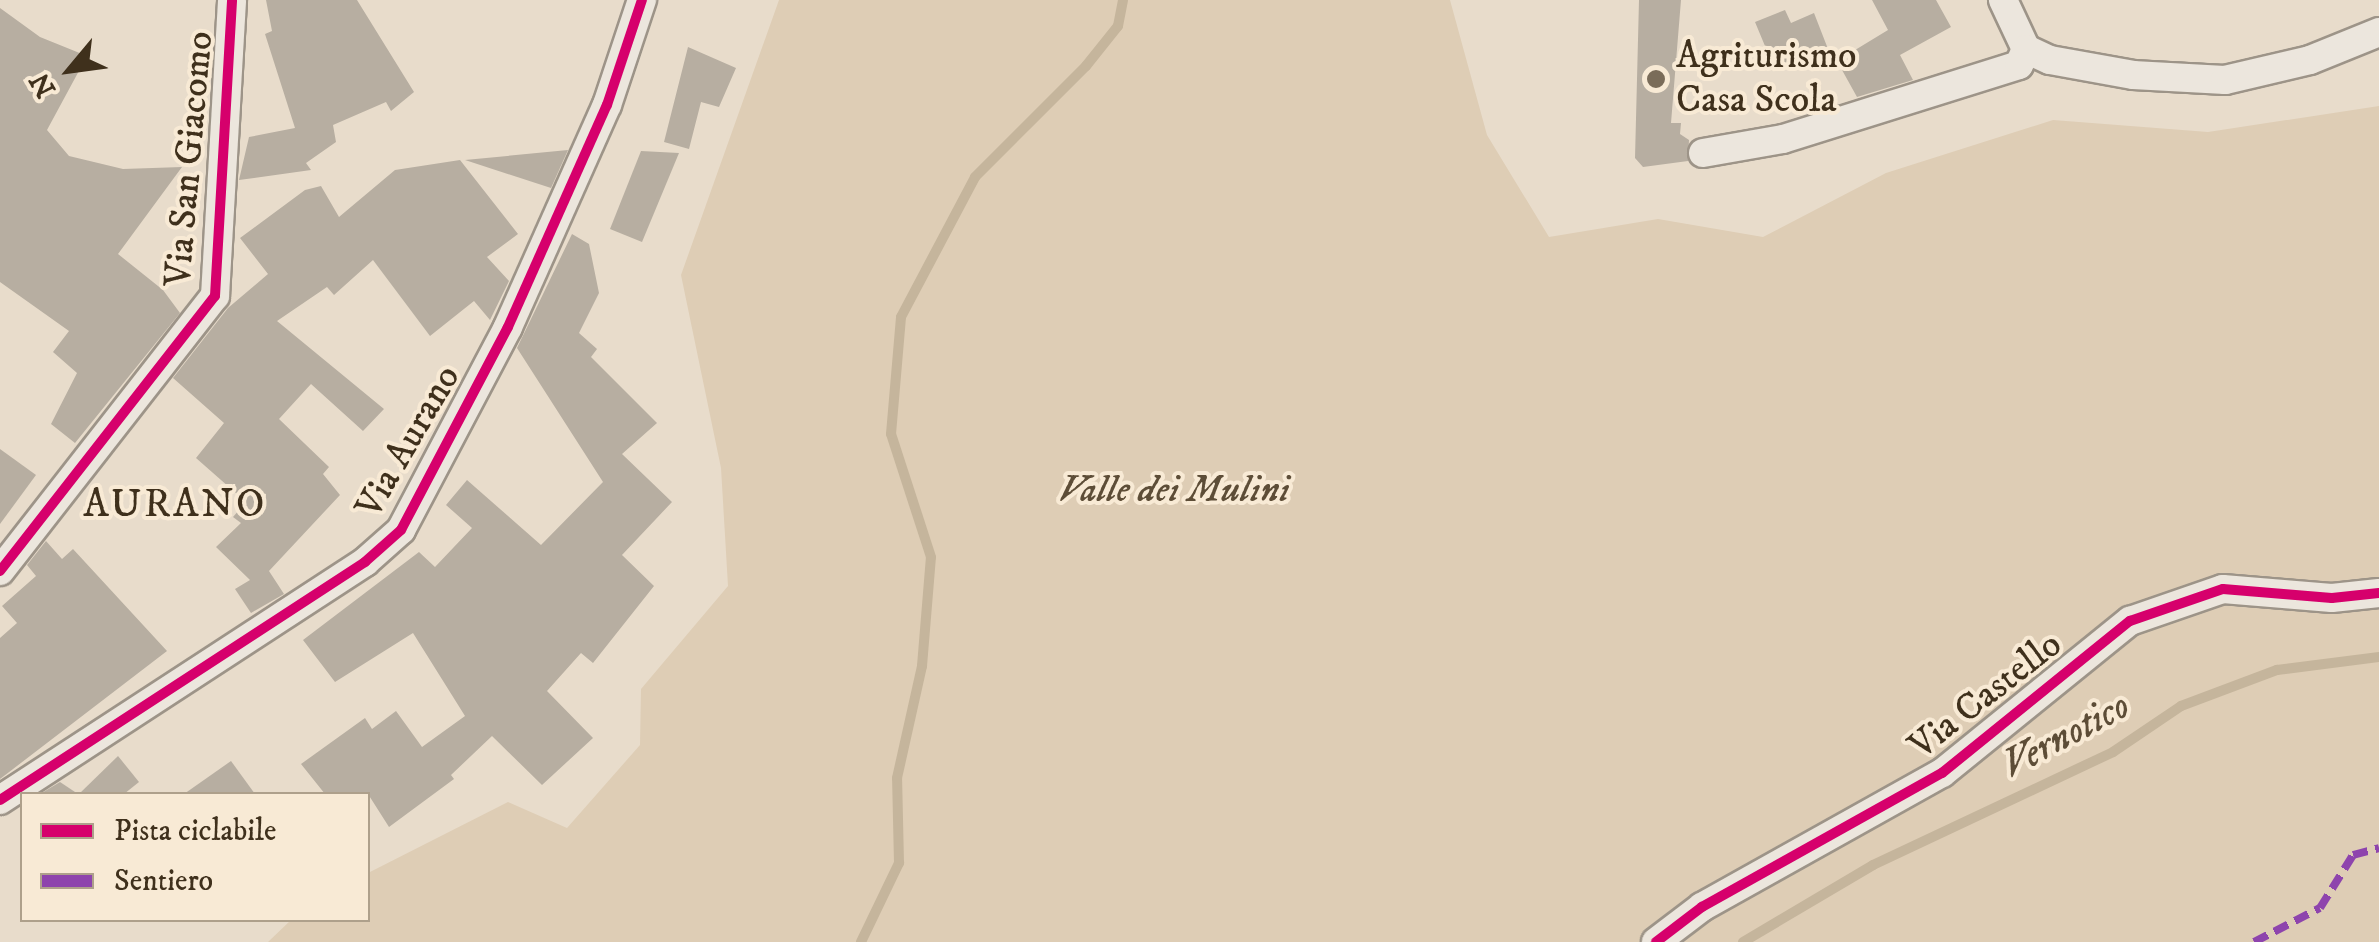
<!DOCTYPE html>
<style>
body{margin:0}
#map{position:relative;width:2379px;height:942px;overflow:hidden;background:#e8dccb;font-family:"IM FELL DW Pica",serif}
div>[style]{position:absolute}
[style*='--x']{left:calc(var(--x)*1px);top:calc(var(--y)*1px);width:calc(var(--w)*1px);rotate:calc(var(--a)*1deg)}
.green>*{inset:0;background:#decdb5}
.stream>*{height:10px;margin:-5px;padding:0 5px;transform-origin:5px;border-radius:5px;background:#c5b59c}
.building>*{inset:0;background:#b7aea1}
.roads{filter:drop-shadow(2px 0 #9d9488) drop-shadow(-2px 0 #9d9488) drop-shadow(0 2px #9d9488) drop-shadow(0 -2px #9d9488)}
.street>*{height:28px;margin:-14px;padding:0 14px;transform-origin:14px;border-radius:14px;background:#ece6dd}
.quiet>*{height:8px;margin-top:-4px;transform-origin:0;background:repeating-linear-gradient(90deg,#8e44ad 0 15px,transparent 0 23px)}
.cycleway>*{height:10px;margin:-5px;padding:0 5px;transform-origin:5px;border-radius:5px;background:#d6006c}
.dots>*{width:28px;height:28px;translate:-50% -50%;box-sizing:border-box;border:5px solid #f8ead5;border-radius:50%}
span{translate:-50% -50%;white-space:nowrap;text-align:center;line-height:1.15;-webkit-text-stroke:8px #f8ead5;paint-order:stroke}
.poi-label{font-size:38px;color:#3f301c}
.left{translate:0 -50%;text-align:left}
.street-label{font-size:38px;color:#3f301c}
.park-label{font-size:38px;color:#5d4d37;font-style:italic}
.neighbourhood-label{font-size:40px;color:#3f301c;letter-spacing:2.5px}
.water-label{font-size:40px;color:#5d4d37;font-style:italic}
.legend{position:absolute;left:20px;top:792px;width:350px;height:130px;box-sizing:border-box;background:#f8ead5;border:2px solid #aea08b;margin:0;padding:12px 18px;list-style:none;font-size:30px;color:#3f301c}
.legend li{display:flex;align-items:center;gap:20px;height:50px}
.legend b{width:50px;border:2px solid #aea08b}
.north{position:absolute;left:20px;top:20px;width:100px;height:100px;-webkit-text-stroke:8px #f8ead5;paint-order:stroke;rotate:241deg;font-size:28px;font-weight:700;line-height:40px;text-align:center;color:#3f301c}
.north::after{content:'';display:block;margin:auto;width:35px;height:45px;background:#3f301c;clip-path:polygon(50% 0,100% 100%,50% 72%,0 100%)}
</style>
<div id="map">
<div class="green">
<div style="clip-path:polygon(779px 0,1450px 0,1487px 135px,1549px 237px,1658px 219px,1763px 237px,1886px 173px,2053px 120px,2208px 132px,2379px 106px,2379px 942px,268px 942px,291px 920px,368px 920px,368px 873px,508px 802px,567px 828px,640px 745px,641px 689px,728px 586px,721px 468px,681px 275px)"></div>
</div>
<div class="stream">
<div style="--x:861;--y:942;--w:88;--a:-64.3"></div>
<div style="--x:899;--y:863;--w:85;--a:-91.3"></div>
<div style="--x:897;--y:778;--w:115;--a:-77.4"></div>
<div style="--x:922;--y:666;--w:109;--a:-85.3"></div>
<div style="--x:931;--y:557;--w:129;--a:-108"></div>
<div style="--x:891;--y:434;--w:117;--a:-85.1"></div>
<div style="--x:901;--y:317;--w:158;--a:-62.1"></div>
<div style="--x:975;--y:177;--w:157;--a:-45"></div>
<div style="--x:1086;--y:66;--w:51;--a:-51.3"></div>
<div style="--x:1118;--y:26;--w:26;--a:-79"></div>
<div style="--x:1743;--y:942;--w:151;--a:-30.6"></div>
<div style="--x:1873;--y:865;--w:265;--a:-25.2"></div>
<div style="--x:2113;--y:752;--w:82;--a:-34.1"></div>
<div style="--x:2181;--y:706;--w:103;--a:-20.6"></div>
<div style="--x:2277;--y:670;--w:103;--a:-7.3"></div>
</div>
<div class="building">
<div style="clip-path:polygon(266px 0,357px 0,414px 92px,391px 111px,386px 102px,333px 125px,336px 142px,306px 163px,311px 170px,239px 180px,249px 137px,295px 128px,265px 34px,272px 31px)"></div>
<div style="clip-path:polygon(1639px 0,1681px 0,1671px 123px,1681px 123px,1680px 134px,1689px 140px,1688px 161px,1643px 167px,1635px 158px)"></div>
<div style="clip-path:polygon(1872px 0,1936px 0,1951px 27px,1900px 55px,1913px 80px,1857px 97px,1837px 61px,1888px 30px)"></div>
<div style="clip-path:polygon(0 8px,40px 37px,87px 56px,47px 130px,69px 156px,123px 169px,182px 167px,118px 254px,163px 290px,180px 313px,75px 443px,51px 424px,77px 373px,53px 352px,69px 331px,0 282px)"></div>
<div style="clip-path:polygon(1785px 10px,1791px 23px,1814px 13px,1828px 49px,1775px 70px,1755px 22px)"></div>
<div style="clip-path:polygon(688px 47px,736px 68px,719px 107px,701px 102px,689px 149px,664px 142px)"></div>
<div style="clip-path:polygon(568px 150px,551px 188px,465px 160px)"></div>
<div style="clip-path:polygon(641px 151px,679px 153px,642px 242px,610px 229px)"></div>
<div style="clip-path:polygon(460px 160px,518px 234px,487px 257px,509px 281px,490px 320px,474px 301px,430px 336px,373px 260px,334px 295px,327px 287px,277px 321px,384px 409px,363px 431px,311px 384px,279px 419px,329px 467px,323px 474px,340px 495px,269px 571px,284px 594px,251px 613px,235px 589px,250px 580px,216px 547px,241px 523px,233px 517px,246px 502px,196px 458px,224px 423px,173px 378px,228px 308px,268px 274px,240px 238px,305px 190px,321px 186px,339px 217px,395px 170px)"></div>
<div style="clip-path:polygon(572px 234px,589px 244px,599px 293px,579px 333px,597px 349px,591px 357px,657px 423px,622px 454px,672px 502px,622px 555px,654px 586px,593px 663px,581px 653px,547px 691px,593px 738px,542px 785px,492px 736px,451px 775px,454px 779px,389px 827px,368px 794px,325px 794px,301px 764px,365px 718px,372px 729px,396px 711px,422px 747px,465px 716px,413px 633px,335px 682px,303px 640px,419px 552px,435px 567px,472px 528px,446px 505px,467px 480px,541px 545px,603px 482px,517px 348px)"></div>
<div style="clip-path:polygon(0 449px,36px 475px,0 524px)"></div>
<div style="clip-path:polygon(46px 541px,62px 559px,73px 549px,167px 651px,0 779px,0 638px,17px 623px,2px 606px,36px 576px,27px 565px)"></div>
<div style="clip-path:polygon(118px 756px,139px 782px,124px 794px,79px 794px)"></div>
<div style="clip-path:polygon(231px 761px,255px 794px,184px 794px)"></div>
<div style="clip-path:polygon(60px 782px,78px 794px,40px 794px)"></div>
</div>
<div class="roads">
<div class="street">
<div style="--x:2003;--y:0;--w:54;--a:64.9"></div>
<div style="--x:2026;--y:49;--w:26;--a:25"></div>
<div style="--x:2050;--y:60;--w:84;--a:10.2"></div>
<div style="--x:2133;--y:75;--w:92;--a:3.1"></div>
<div style="--x:2225;--y:80;--w:87;--a:-13.2"></div>
<div style="--x:2310;--y:60;--w:74;--a:-22.1"></div>
<div style="--x:1703;--y:153;--w:81;--a:-9.9"></div>
<div style="--x:1783;--y:139;--w:247;--a:-17.4"></div>
<div style="--x:2019;--y:65;--w:17;--a:-66"></div>
<div style="--x:0;--y:571;--w:349;--a:-52"></div>
<div style="--x:215;--y:296;--w:296;--a:-86.7"></div>
<div style="--x:0;--y:800;--w:436;--a:-33.1"></div>
<div style="--x:365;--y:562;--w:48;--a:-41.6"></div>
<div style="--x:401;--y:530;--w:229;--a:-62.2"></div>
<div style="--x:508;--y:327;--w:243;--a:-66"></div>
<div style="--x:607;--y:105;--w:111;--a:-71.6"></div>
<div style="--x:1656;--y:942;--w:58;--a:-37.3"></div>
<div style="--x:1702;--y:907;--w:275;--a:-29.2"></div>
<div style="--x:1942;--y:773;--w:242;--a:-39"></div>
<div style="--x:2130;--y:621;--w:98;--a:-19"></div>
<div style="--x:2223;--y:589;--w:109;--a:4.7"></div>
<div style="--x:2332;--y:598;--w:47;--a:-6.1"></div>
</div>
</div>
<div class="quiet">
<div style="--x:2254;--y:942;--w:74;--a:-27.3"></div>
<div style="--x:2320;--y:908;--w:62;--a:-58.1"></div>
<div style="--x:2353;--y:855;--w:27;--a:-15"></div>
</div>
<div class="cycleway">
<div style="--x:0;--y:571;--w:349;--a:-52"></div>
<div style="--x:215;--y:296;--w:296;--a:-86.7"></div>
<div style="--x:0;--y:800;--w:436;--a:-33.1"></div>
<div style="--x:365;--y:562;--w:48;--a:-41.6"></div>
<div style="--x:401;--y:530;--w:229;--a:-62.2"></div>
<div style="--x:508;--y:327;--w:243;--a:-66"></div>
<div style="--x:607;--y:105;--w:111;--a:-71.6"></div>
<div style="--x:1656;--y:942;--w:58;--a:-37.3"></div>
<div style="--x:1702;--y:907;--w:275;--a:-29.2"></div>
<div style="--x:1942;--y:773;--w:242;--a:-39"></div>
<div style="--x:2130;--y:621;--w:98;--a:-19"></div>
<div style="--x:2223;--y:589;--w:109;--a:4.7"></div>
<div style="--x:2332;--y:598;--w:47;--a:-6.1"></div>
</div>
<div class="dots">
<div style="left:1656px;top:79px;background:#7a6c59"></div>
</div>
<div class="poi-label">
<span class="left" style="left:1676px;top:79px">Agriturismo<br>Casa Scola</span>
</div>
<div class="street-label">
<span style="left:190px;top:159px;rotate:-85deg">Via San Giacomo</span>
<span style="left:409px;top:442px;rotate:-60deg">Via Aurano</span>
<span style="left:1986px;top:696px;rotate:-38deg">Via Castello</span>
</div>
<div class="park-label">
<span style="left:1174px;top:491px">Valle dei Mulini</span>
</div>
<div class="neighbourhood-label">
<span style="left:175px;top:505px">AURANO</span>
</div>
<div class="water-label">
<span style="left:2066px;top:736px;rotate:-28deg">Vernotico</span>
</div>
<ul class="legend">
<li><b style="height:12px;background:#d6006c"></b>Pista ciclabile</li>
<li><b style="height:12px;background:#8e44ad"></b>Sentiero</li>
</ul>
<div class="north">N</div>
</div>
